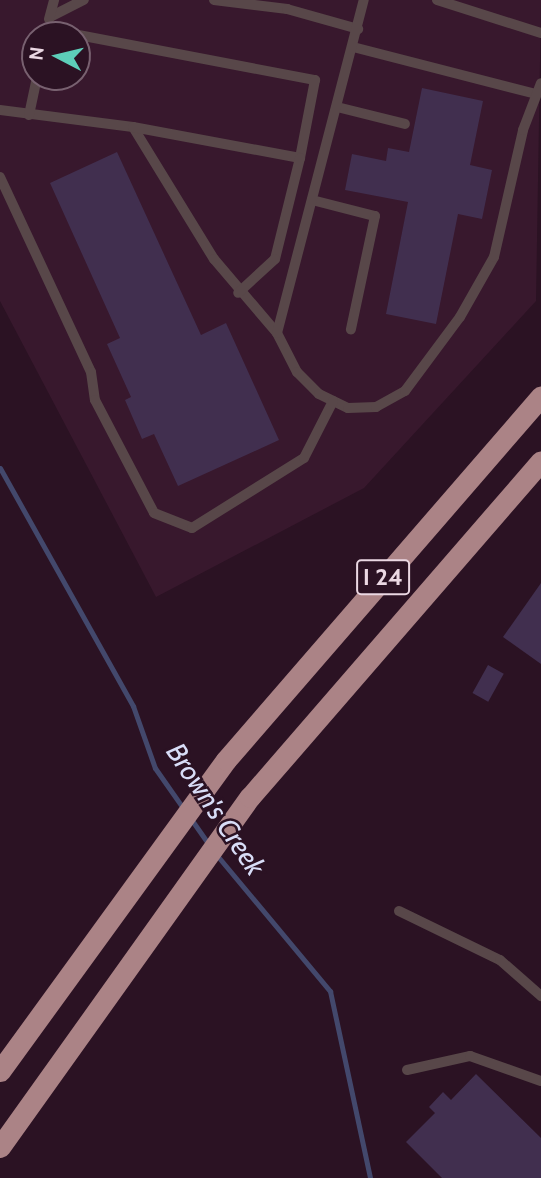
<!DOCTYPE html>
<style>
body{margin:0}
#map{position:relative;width:541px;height:1178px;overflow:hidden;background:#2b1223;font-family:Cabin,sans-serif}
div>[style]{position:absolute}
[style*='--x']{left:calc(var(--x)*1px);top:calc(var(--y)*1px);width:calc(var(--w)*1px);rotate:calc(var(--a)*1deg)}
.built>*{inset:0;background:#38182d}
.stream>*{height:5px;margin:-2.5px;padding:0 2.5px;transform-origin:2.5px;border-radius:2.5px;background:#43486c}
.building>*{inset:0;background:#412f4f;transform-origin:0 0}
.service>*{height:10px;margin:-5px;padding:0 5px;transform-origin:5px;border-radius:5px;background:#584749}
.motorway>*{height:21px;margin:-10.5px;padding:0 10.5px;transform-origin:10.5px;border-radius:10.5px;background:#ab8386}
span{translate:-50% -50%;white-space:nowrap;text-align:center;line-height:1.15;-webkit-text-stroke:5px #2b1223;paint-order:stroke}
.shield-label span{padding:2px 5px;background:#2b1223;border:2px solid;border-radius:5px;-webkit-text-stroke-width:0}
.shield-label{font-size:24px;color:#ebd8e3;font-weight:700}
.water-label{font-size:28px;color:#d8ddf7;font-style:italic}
.north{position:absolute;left:21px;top:21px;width:70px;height:70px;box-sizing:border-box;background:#2b1223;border:2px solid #786170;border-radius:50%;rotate:277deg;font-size:19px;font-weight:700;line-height:28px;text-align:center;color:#ebd8e3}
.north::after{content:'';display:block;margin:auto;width:24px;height:32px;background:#5dceb9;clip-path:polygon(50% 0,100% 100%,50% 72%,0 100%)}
</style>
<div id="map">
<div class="built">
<div style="clip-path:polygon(evenodd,0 0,541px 0,536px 301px,364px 488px,156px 597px,0 301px,0 0,35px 35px,77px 35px,77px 77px,35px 77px,35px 35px)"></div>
</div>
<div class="stream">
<div style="--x:0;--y:468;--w:273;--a:60.8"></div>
<div style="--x:133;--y:706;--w:66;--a:70.5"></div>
<div style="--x:155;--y:768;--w:49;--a:55"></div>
<div style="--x:191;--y:819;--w:32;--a:55"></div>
<div style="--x:215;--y:853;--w:180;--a:50.2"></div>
<div style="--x:330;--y:991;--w:191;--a:77.9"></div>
</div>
<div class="building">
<div style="clip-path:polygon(422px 88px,483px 101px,470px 165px,492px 170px,482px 219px,458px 214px,436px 324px,386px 314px,408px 202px,345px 190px,352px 154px,386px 161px,388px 148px,409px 152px)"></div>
<div style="clip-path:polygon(117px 152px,201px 335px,226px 323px,279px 440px,178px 486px,154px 434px,142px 439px,125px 400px,131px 397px,107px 344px,120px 338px,50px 183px)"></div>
<div style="clip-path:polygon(541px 583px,541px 664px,503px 637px)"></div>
<div style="left:488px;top:665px;width:18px;height:32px;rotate:29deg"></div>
<div style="clip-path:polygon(476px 1074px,541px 1138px,541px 1178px,442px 1178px,406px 1142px,435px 1113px,429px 1107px,443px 1092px,451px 1100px)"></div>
</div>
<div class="service">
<div style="--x:214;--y:0;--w:74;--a:7"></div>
<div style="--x:287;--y:9;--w:74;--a:15.7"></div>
<div style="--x:437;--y:0;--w:109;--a:17.6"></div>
<div style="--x:50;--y:17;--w:38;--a:-27"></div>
<div style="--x:49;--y:19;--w:20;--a:-75"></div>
<div style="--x:47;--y:29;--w:273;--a:10.8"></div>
<div style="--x:315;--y:80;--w:79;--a:100.9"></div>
<div style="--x:353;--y:47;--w:189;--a:14.4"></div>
<div style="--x:337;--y:107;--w:70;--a:14"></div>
<div style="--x:0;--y:110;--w:134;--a:7.3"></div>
<div style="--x:133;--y:127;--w:155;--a:58.5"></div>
<div style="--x:214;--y:259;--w:97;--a:49.6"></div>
<div style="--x:277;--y:333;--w:44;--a:62.9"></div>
<div style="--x:297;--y:372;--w:31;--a:45"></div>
<div style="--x:319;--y:394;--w:32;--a:26"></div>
<div style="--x:348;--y:408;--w:28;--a:-2"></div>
<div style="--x:376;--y:407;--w:33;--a:-29"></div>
<div style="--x:405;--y:391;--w:92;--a:-53.4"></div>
<div style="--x:460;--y:317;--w:69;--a:-60.5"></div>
<div style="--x:494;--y:257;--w:130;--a:-77.1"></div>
<div style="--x:523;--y:130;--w:50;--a:-69"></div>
<div style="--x:29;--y:115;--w:39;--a:-78"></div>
<div style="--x:133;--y:127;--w:170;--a:10.5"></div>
<div style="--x:300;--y:158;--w:104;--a:103.9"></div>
<div style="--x:275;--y:259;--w:50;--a:137.4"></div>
<div style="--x:0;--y:177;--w:215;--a:65"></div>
<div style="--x:91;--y:372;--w:28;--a:82"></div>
<div style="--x:95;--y:400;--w:127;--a:62.4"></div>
<div style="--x:154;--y:513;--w:41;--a:21.5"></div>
<div style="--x:192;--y:528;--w:132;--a:-32"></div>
<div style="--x:304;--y:458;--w:64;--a:-63"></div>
<div style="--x:312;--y:200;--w:65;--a:14.3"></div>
<div style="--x:375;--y:216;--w:116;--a:102"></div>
<div style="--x:277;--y:333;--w:344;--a:-75.4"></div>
<div style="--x:399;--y:911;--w:112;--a:25.9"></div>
<div style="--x:500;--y:960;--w:55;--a:41.3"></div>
<div style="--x:407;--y:1070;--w:65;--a:-12.5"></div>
<div style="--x:470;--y:1056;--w:75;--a:19.4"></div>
</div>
<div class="motorway">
<div style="--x:0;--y:1071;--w:384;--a:-54"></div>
<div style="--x:226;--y:760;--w:481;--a:-49.1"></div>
<div style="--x:0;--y:1147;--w:430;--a:-54.5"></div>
<div style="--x:250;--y:797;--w:444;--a:-49.1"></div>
</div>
<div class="shield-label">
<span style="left:383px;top:577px">I 24</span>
</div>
<div class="water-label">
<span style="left:216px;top:809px;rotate:56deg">Brown's Creek</span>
</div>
<div class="north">N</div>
</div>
